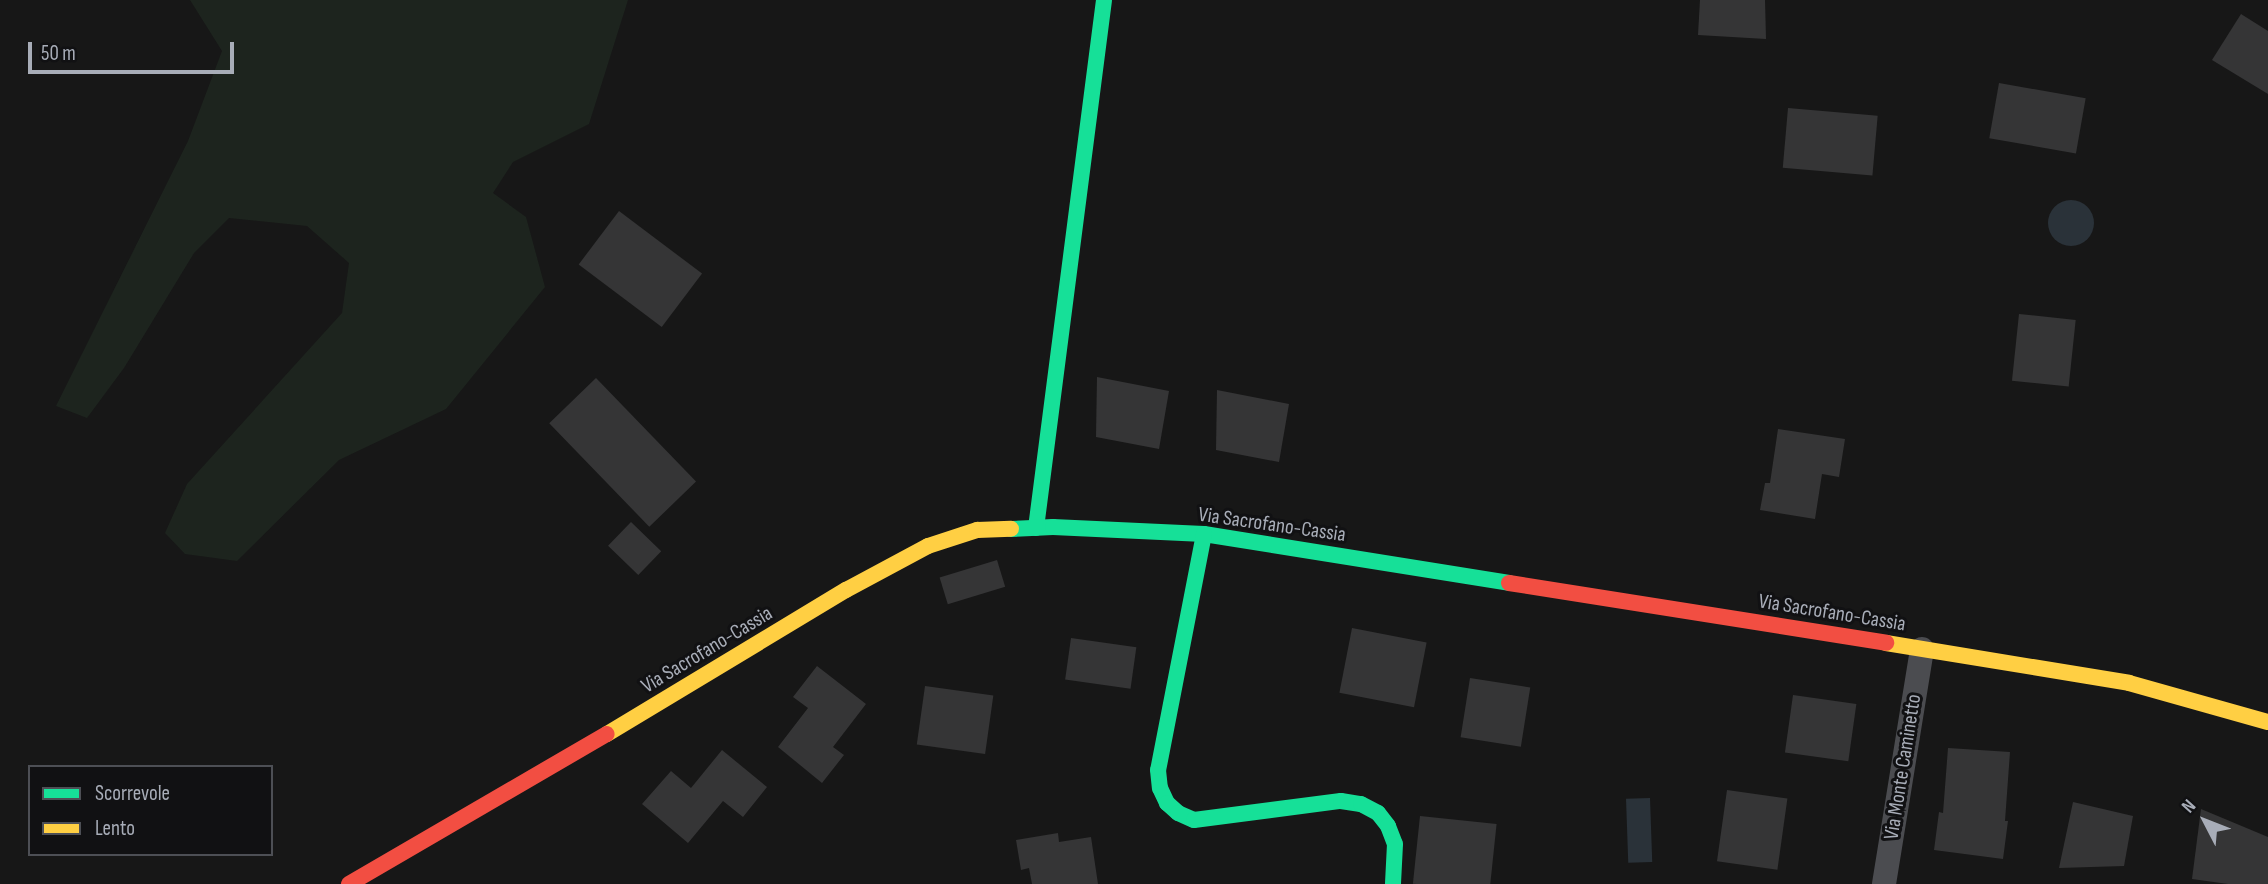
<!DOCTYPE html>
<style>
body{margin:0}
#map{position:relative;width:2268px;height:884px;overflow:hidden;background:#171717;font-family:"Sofia Sans Condensed",sans-serif}
div>[style]{position:absolute}
[style*='--x']{left:calc(var(--x)*1px);top:calc(var(--y)*1px);width:calc(var(--w)*1px);rotate:calc(var(--a)*1deg)}
.green>*{inset:0;background:#1d241e}
.water>*{inset:0;background:#2a3239;transform-origin:0 0}
.round{border-radius:50%}
.building>*{inset:0;background:#353536;transform-origin:0 0}
.street>*{height:24px;margin:-12px;padding:0 12px;transform-origin:12px;border-radius:12px;background:#4b4c50}
.fast>*{height:16px;margin:-8px;padding:0 8px;transform-origin:8px;border-radius:8px;background:#16e098}
.slow>*{height:16px;margin:-8px;padding:0 8px;transform-origin:8px;border-radius:8px;background:#ffcf43}
.jam>*{height:16px;margin:-8px;padding:0 8px;transform-origin:8px;border-radius:8px;background:#f24e42}
span{translate:-50% -50%;white-space:nowrap;text-align:center;line-height:1.15;-webkit-text-stroke:6px #111113;paint-order:stroke}
.street-label{font-size:21px;color:#a8adb8}
.legend{position:absolute;left:28px;top:765px;width:245px;height:91px;box-sizing:border-box;background:#111113;border:2px solid #4d4f55;margin:0;padding:9px 12px;list-style:none;font-size:21px;color:#a8adb8}
.legend li{display:flex;align-items:center;gap:14px;height:35px}
.legend b{width:35px;border:2px solid #4d4f55}
.north{position:absolute;left:2170px;top:786px;width:70px;height:70px;-webkit-text-stroke:5px #111113;paint-order:stroke;rotate:312deg;font-size:19px;font-weight:700;line-height:28px;text-align:center;color:#a8adb8}
.north::after{content:'';display:block;margin:auto;width:24px;height:32px;background:#a8adb8;clip-path:polygon(50% 0,100% 100%,50% 72%,0 100%)}
.scale{position:absolute;left:28px;top:42px;width:206px;height:32px;box-sizing:border-box;border:4px solid #a8adb8;border-top:0;padding-left:9px;font-size:21px;line-height:24px;white-space:nowrap;color:#a8adb8;-webkit-text-stroke:5px #111113;paint-order:stroke}
</style>
<div id="map">
<div class="green">
<div style="clip-path:polygon(190px 0,628px 0,589px 124px,513px 162px,493px 193px,526px 217px,545px 287px,446px 409px,339px 460px,237px 561px,185px 554px,165px 533px,187px 484px,342px 313px,349px 263px,307px 226px,229px 218px,194px 253px,124px 368px,87px 418px,56px 406px,188px 141px,222px 51px)"></div>
</div>
<div class="water">
<div class="round" style="left:2048px;top:200px;width:46px;height:46px"></div>
<div style="left:1650px;top:798px;width:64px;height:24px;rotate:88deg"></div>
</div>
<div class="building">
<div style="clip-path:polygon(1700px 0,1765px 0,1766px 39px,1698px 35px)"></div>
<div style="clip-path:polygon(2241px 14px,2268px 31px,2268px 94px,2212px 60px)"></div>
<div style="left:1999px;top:83px;width:88px;height:56px;rotate:10deg"></div>
<div style="left:1788px;top:108px;width:90px;height:60px;rotate:5deg"></div>
<div style="left:619px;top:211px;width:104px;height:67px;rotate:37deg"></div>
<div style="left:2019px;top:314px;width:57px;height:67px;rotate:6deg"></div>
<div style="clip-path:polygon(1097px 377px,1169px 391px,1159px 449px,1096px 437px)"></div>
<div style="left:596px;top:378px;width:144px;height:65px;rotate:46deg"></div>
<div style="clip-path:polygon(1217px 390px,1289px 404px,1279px 462px,1216px 450px)"></div>
<div style="clip-path:polygon(1778px 429px,1845px 439px,1839px 477px,1822px 474px,1815px 519px,1760px 510px,1765px 483px,1770px 483px)"></div>
<div style="left:631px;top:522px;width:42px;height:33px;rotate:44deg"></div>
<div style="left:997px;top:560px;width:28px;height:60px;rotate:73deg"></div>
<div style="left:1352px;top:628px;width:76px;height:66px;rotate:11deg"></div>
<div style="left:1071px;top:638px;width:66px;height:42px;rotate:8deg"></div>
<div style="clip-path:polygon(817px 666px,866px 704px,833px 747px,844px 755px,822px 783px,778px 747px,808px 708px,793px 697px)"></div>
<div style="left:1470px;top:678px;width:61px;height:60px;rotate:9deg"></div>
<div style="left:925px;top:686px;width:69px;height:59px;rotate:8deg"></div>
<div style="left:1793px;top:695px;width:64px;height:58px;rotate:8deg"></div>
<div style="clip-path:polygon(1948px 748px,2010px 752px,2005px 821px,2008px 821px,2003px 859px,1934px 850px,1939px 812px,1943px 813px)"></div>
<div style="clip-path:polygon(722px 750px,767px 787px,743px 817px,723px 801px,688px 843px,642px 804px,671px 771px,691px 788px)"></div>
<div style="left:1727px;top:790px;width:61px;height:72px;rotate:8deg"></div>
<div style="clip-path:polygon(2073px 802px,2133px 816px,2124px 866px,2059px 868px)"></div>
<div style="clip-path:polygon(2201px 809px,2268px 837px,2268px 884px,2228px 884px,2192px 879px)"></div>
<div style="left:1420px;top:816px;width:77px;height:68px;rotate:6deg"></div>
<div style="clip-path:polygon(1058px 833px,1059px 842px,1091px 837px,1098px 884px,1032px 884px,1029px 868px,1021px 870px,1016px 840px)"></div>
</div>
<div class="street">
<div style="--x:1884;--y:884;--w:238;--a:-80.8"></div>
</div>
<div class="fast">
<div style="--x:1036;--y:528;--w:532;--a:-82.66"></div>
<div style="--x:1011;--y:529;--w:42;--a:-2.7"></div>
<div style="--x:1053;--y:527;--w:151;--a:2.7"></div>
<div style="--x:1204;--y:534;--w:309;--a:9.1"></div>
<div style="--x:1204;--y:534;--w:240;--a:101"></div>
<div style="--x:1158;--y:770;--w:18;--a:84"></div>
<div style="--x:1160;--y:788;--w:17;--a:65"></div>
<div style="--x:1167;--y:803;--w:15;--a:42"></div>
<div style="--x:1178;--y:813;--w:17;--a:24"></div>
<div style="--x:1194;--y:820;--w:148;--a:-7.4"></div>
<div style="--x:1341;--y:801;--w:20;--a:9"></div>
<div style="--x:1361;--y:804;--w:19;--a:28"></div>
<div style="--x:1378;--y:813;--w:16;--a:52"></div>
<div style="--x:1388;--y:826;--w:19;--a:69"></div>
<div style="--x:1395;--y:844;--w:40;--a:92.9"></div>
</div>
<div class="slow">
<div style="--x:1886;--y:643;--w:246;--a:9.3"></div>
<div style="--x:2129;--y:683;--w:144;--a:15.7"></div>
<div style="--x:607;--y:734;--w:279;--a:-31.1"></div>
<div style="--x:846;--y:590;--w:93;--a:-28.2"></div>
<div style="--x:928;--y:546;--w:52;--a:-18.1"></div>
<div style="--x:977;--y:530;--w:34;--a:-2"></div>
</div>
<div class="jam">
<div style="--x:1509;--y:583;--w:382;--a:9"></div>
<div style="--x:349;--y:884;--w:298;--a:-30.2"></div>
</div>
<div class="street-label">
<span style="left:1272px;top:525px;rotate:8deg">Via Sacrofano-Cassia</span>
<span style="left:1832px;top:613px;rotate:9deg">Via Sacrofano-Cassia</span>
<span style="left:707px;top:650px;rotate:-31deg">Via Sacrofano-Cassia</span>
<span style="left:1903px;top:767px;rotate:-81deg">Via Monte Caminetto</span>
</div>
<ul class="legend">
<li><b style="height:9px;background:#16e098"></b>Scorrevole</li>
<li><b style="height:9px;background:#ffcf43"></b>Lento</li>
</ul>
<div class="north">N</div>
<div class="scale">50 m</div>
</div>
